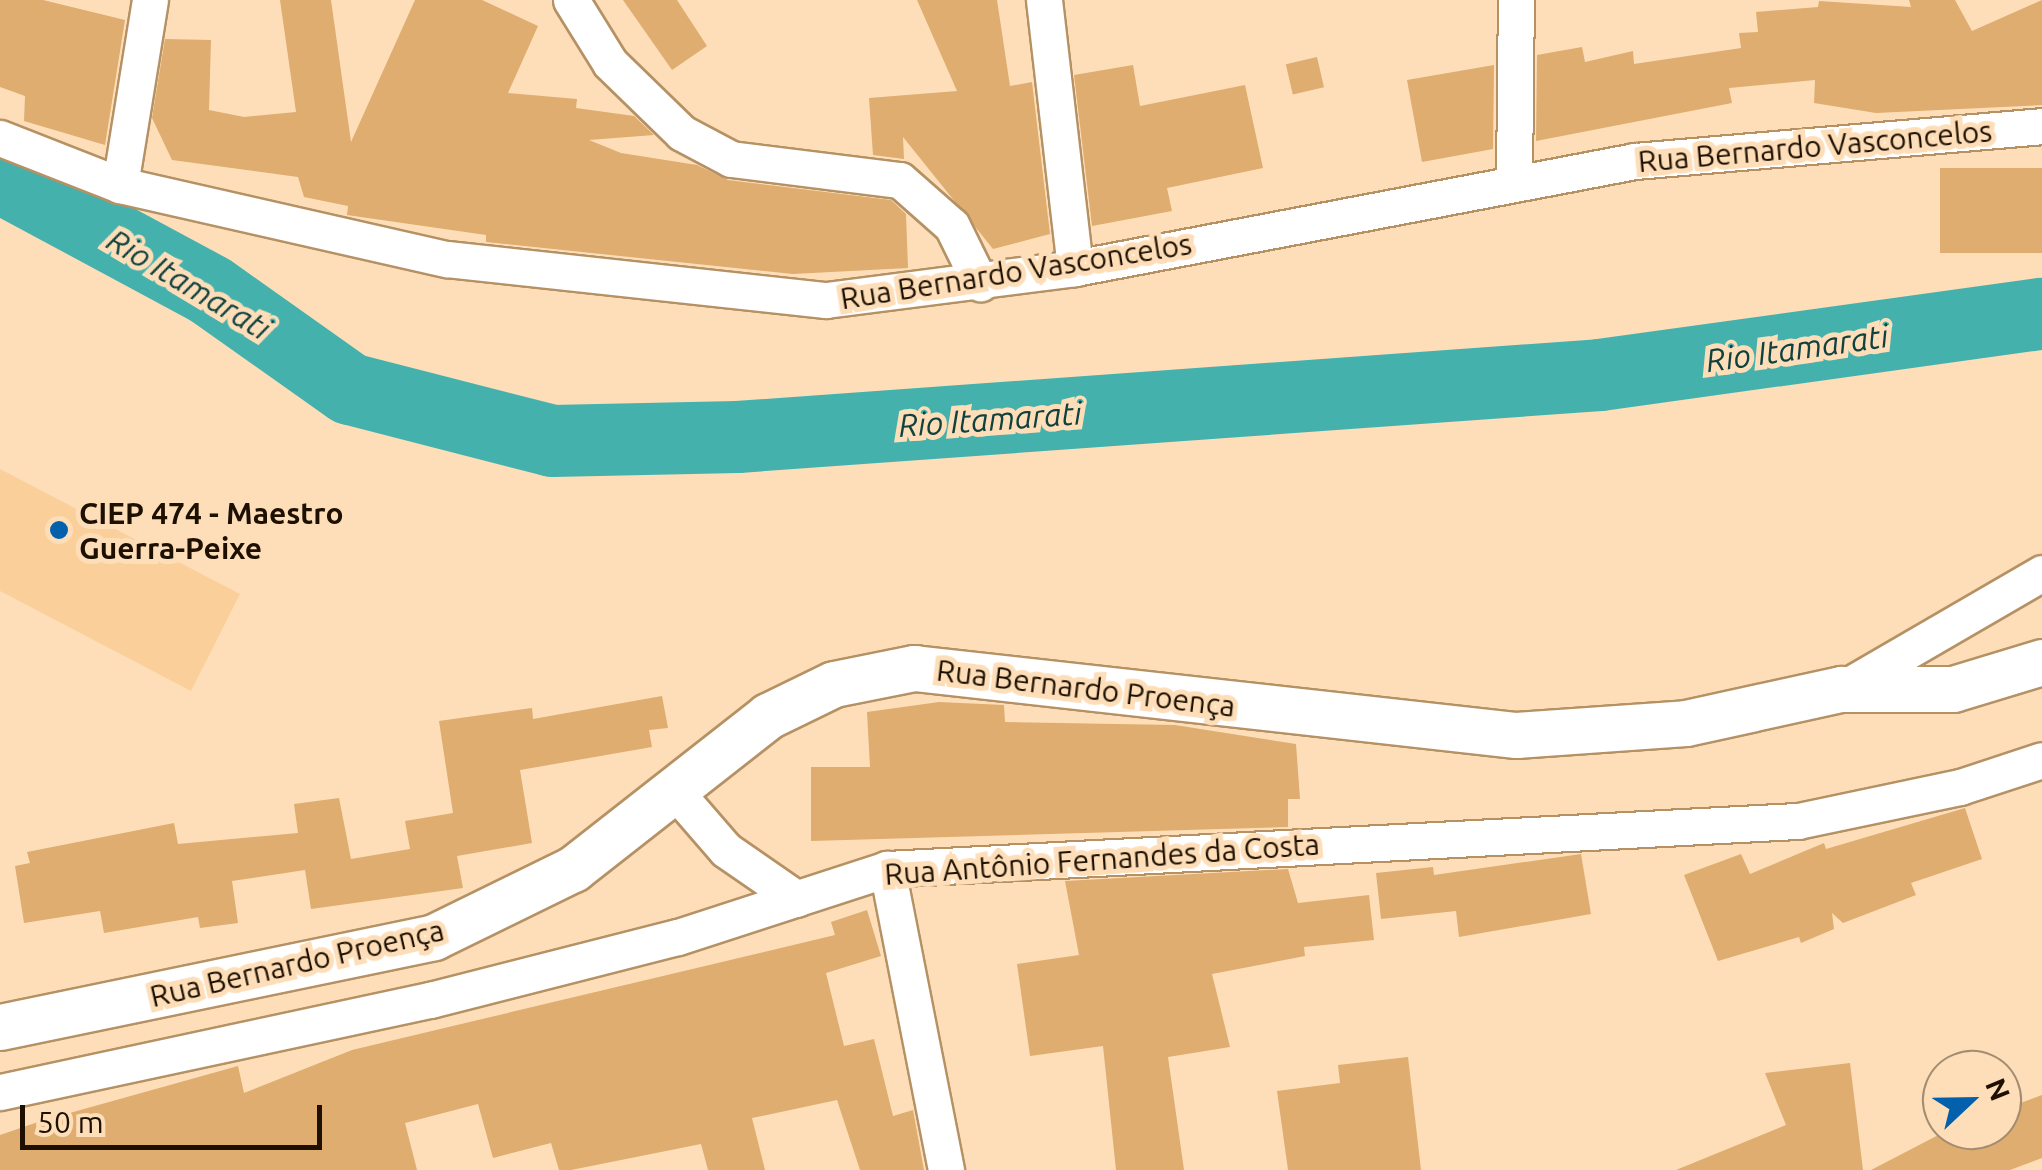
<!DOCTYPE html>
<meta charset="utf-8">
<style>
body{margin:0}
#map{position:relative;width:2042px;height:1170px;overflow:hidden;background:#fddeb9;font-family:Ubuntu,sans-serif}
div>[style]{position:absolute}
[style*='--x']{left:calc(var(--x)*1px);top:calc(var(--y)*1px);width:calc(var(--w)*1px);rotate:calc(var(--a)*1deg)}
.built>*{inset:0;background:#fbcf9a}
.river>*{height:72px;margin:-36px;padding:0 36px;transform-origin:36px;border-radius:36px;background:#44b1ad}
.building>*{inset:0;background:#dead6f;transform-origin:0 0}
.roads{filter:drop-shadow(2px 0 #b59164) drop-shadow(-2px 0 #b59164) drop-shadow(0 2px #b59164) drop-shadow(0 -2px #b59164)}
.minor>*{height:35px;margin:-17.5px;padding:0 17.5px;transform-origin:17.5px;border-radius:17.5px;background:#fff}
.tertiary>*{height:45px;margin:-22.5px;padding:0 22.5px;transform-origin:22.5px;border-radius:22.5px;background:#fff}
.dots>*{width:28px;height:28px;translate:-50% -50%;box-sizing:border-box;border:5px solid #fddeb9;border-radius:50%}
span{translate:-50% -50%;white-space:nowrap;text-align:center;line-height:1.15;-webkit-text-stroke:10px #fddeb9;paint-order:stroke}
.street-label{font-size:30px;color:#1d1001}
.poi-label{font-size:30px;color:#1d1001;font-weight:700}
.left{translate:0 -50%;text-align:left}
.water-label{font-size:32px;color:#0f413f;font-style:italic}
.north{position:absolute;left:1922px;top:1050px;width:100px;height:100px;box-sizing:border-box;background:#fddeb9;border:2px solid #a38c6f;border-radius:50%;rotate:68deg;font-size:28px;font-weight:700;line-height:40px;text-align:center;color:#1d1001}
.north::after{content:'';display:block;margin:auto;width:35px;height:45px;background:#0260ad;clip-path:polygon(50% 0,100% 100%,50% 72%,0 100%)}
.scale{position:absolute;left:20px;top:1105px;width:302px;height:45px;box-sizing:border-box;border:5px solid #1d1001;border-top:0;padding-left:12px;font-size:30px;line-height:35px;white-space:nowrap;color:#1d1001;-webkit-text-stroke:8px #fddeb9;paint-order:stroke}
</style>
<div id="map">
<div class="built">
<div style="clip-path:polygon(0 469px,240px 594px,191px 691px,0 591px)"></div>
</div>
<div class="river">
<div style="--x:0;--y:177;--w:238;--a:28.3"></div>
<div style="--x:210;--y:290;--w:171;--a:35.3"></div>
<div style="--x:350;--y:389;--w:209;--a:14.4"></div>
<div style="--x:552;--y:441;--w:186;--a:-1.2"></div>
<div style="--x:738;--y:437;--w:864;--a:-4.11"></div>
<div style="--x:1600;--y:375;--w:446;--a:-7.9"></div>
</div>
<div class="building">
<div style="clip-path:polygon(0 0,43px 0,125px 20px,105px 145px,24px 121px,25px 96px,0 87px)"></div>
<div style="clip-path:polygon(280px 0,331px 0,351px 142px,415px 0,482px 0,538px 26px,508px 93px,577px 99px,576px 108px,634px 116px,654px 135px,589px 140px,621px 153px,697px 165px,728px 180px,891px 200px,906px 214px,908px 268px,793px 274px,486px 242px,486px 235px,347px 215px,348px 206px,304px 197px,298px 177px,172px 160px,152px 118px,165px 39px,211px 40px,209px 110px,244px 117px,296px 112px)"></div>
<div style="clip-path:polygon(623px 0,677px 0,707px 46px,672px 70px)"></div>
<div style="clip-path:polygon(917px 0,997px 0,1010px 86px,1032px 82px,1050px 234px,993px 249px,903px 137px,904px 159px,873px 155px,869px 98px,957px 91px)"></div>
<div style="clip-path:polygon(1909px 0,1955px 0,1972px 31px,2042px 0,2042px 105px,1876px 113px,1814px 103px,1815px 80px,1729px 88px,1732px 103px,1536px 141px,1537px 55px,1582px 47px,1585px 62px,1633px 51px,1634px 64px,1741px 48px,1739px 33px,1758px 32px,1756px 12px,1818px 7px,1819px 1px,1911px 7px)"></div>
<div style="left:1317px;top:57px;width:31px;height:32px;rotate:77deg"></div>
<div style="clip-path:polygon(1133px 65px,1140px 106px,1245px 85px,1263px 168px,1167px 188px,1172px 211px,1092px 226px,1074px 75px)"></div>
<div style="clip-path:polygon(1494px 65px,1493px 149px,1422px 162px,1407px 80px)"></div>
<div style="left:2042px;top:168px;width:85px;height:102px;rotate:90deg"></div>
<div style="clip-path:polygon(662px 696px,668px 728px,649px 730px,652px 747px,520px 770px,532px 843px,457px 856px,463px 888px,311px 909px,305px 870px,232px 881px,238px 923px,200px 928px,198px 917px,104px 933px,100px 911px,24px 923px,15px 866px,30px 863px,27px 852px,174px 823px,178px 844px,298px 833px,294px 804px,339px 798px,351px 859px,410px 849px,405px 821px,453px 813px,439px 721px,532px 708px,533px 719px)"></div>
<div style="clip-path:polygon(939px 702px,1004px 705px,1005px 722px,1175px 725px,1296px 744px,1300px 799px,1288px 799px,1288px 827px,811px 841px,811px 767px,870px 767px,867px 712px)"></div>
<div style="clip-path:polygon(1965px 808px,1982px 859px,1911px 883px,1916px 895px,1843px 923px,1832px 913px,1834px 929px,1801px 943px,1799px 937px,1718px 961px,1684px 875px,1741px 854px,1750px 874px,1824px 843px,1826px 849px)"></div>
<div style="clip-path:polygon(1581px 854px,1591px 914px,1459px 937px,1456px 911px,1381px 919px,1376px 873px,1433px 867px,1434px 875px)"></div>
<div style="clip-path:polygon(1288px 869px,1298px 903px,1369px 895px,1374px 940px,1304px 947px,1305px 956px,1212px 974px,1230px 1047px,1168px 1057px,1184px 1170px,1116px 1170px,1103px 1046px,1030px 1056px,1017px 964px,1079px 955px,1065px 881px)"></div>
<div style="clip-path:polygon(867px 910px,881px 956px,826px 973px,844px 1046px,874px 1039px,893px 1116px,913px 1110px,924px 1170px,860px 1170px,837px 1100px,752px 1118px,765px 1170px,708px 1170px,701px 1144px,571px 1170px,559px 1170px,551px 1143px,493px 1158px,478px 1104px,405px 1123px,417px 1170px,0 1170px,0 1135px,41px 1121px,238px 1066px,244px 1093px,352px 1050px,835px 935px,831px 922px)"></div>
<div style="clip-path:polygon(1408px 1057px,1421px 1170px,1288px 1170px,1277px 1091px,1340px 1083px,1338px 1065px)"></div>
<div style="clip-path:polygon(1850px 1063px,1863px 1170px,1676px 1170px,1786px 1125px,1765px 1073px)"></div>
<div style="clip-path:polygon(2042px 1095px,2042px 1158px,2010px 1170px,1871px 1170px,1948px 1130px,2002px 1130px,2002px 1110px)"></div>
</div>
<div class="roads">
<div class="minor">
<div style="--x:571;--y:0;--w:74;--a:58.2"></div>
<div style="--x:610;--y:63;--w:100;--a:44.2"></div>
<div style="--x:682;--y:133;--w:55;--a:28"></div>
<div style="--x:731;--y:159;--w:170;--a:7.1"></div>
<div style="--x:900;--y:180;--w:69;--a:41.5"></div>
<div style="--x:952;--y:226;--w:64;--a:63.8"></div>
<div style="--x:1044;--y:0;--w:270;--a:83.4"></div>
<div style="--x:0;--y:138;--w:129;--a:21.4"></div>
<div style="--x:120;--y:185;--w:335;--a:12.8"></div>
<div style="--x:447;--y:259;--w:381;--a:6.2"></div>
<div style="--x:826;--y:300;--w:251;--a:-7.3"></div>
<div style="--x:1075;--y:268;--w:570;--a:-10.82"></div>
<div style="--x:1635;--y:161;--w:409;--a:-4.9"></div>
<div style="--x:1514;--y:181;--w:181;--a:-89.4"></div>
<div style="--x:120;--y:185;--w:187;--a:-80.8"></div>
<div style="--x:1842;--y:689;--w:231;--a:-30.1"></div>
<div style="--x:674;--y:790;--w:79;--a:49.1"></div>
<div style="--x:726;--y:850;--w:86;--a:34.6"></div>
<div style="--x:887;--y:869;--w:307;--a:78.9"></div>
<div style="--x:0;--y:1092;--w:440;--a:-12.1"></div>
<div style="--x:430;--y:1000;--w:256;--a:-14.3"></div>
<div style="--x:678;--y:937;--w:220;--a:-18"></div>
<div style="--x:887;--y:869;--w:912;--a:-3.02"></div>
<div style="--x:1798;--y:821;--w:166;--a:-11.9"></div>
<div style="--x:1960;--y:787;--w:86;--a:-18.2"></div>
</div>
<div class="tertiary">
<div style="--x:0;--y:1027;--w:443;--a:-11.7"></div>
<div style="--x:434;--y:937;--w:155;--a:-26.1"></div>
<div style="--x:573;--y:869;--w:248;--a:-38.1"></div>
<div style="--x:768;--y:716;--w:73;--a:-25.9"></div>
<div style="--x:834;--y:684;--w:82;--a:-11.3"></div>
<div style="--x:914;--y:668;--w:606;--a:6.35"></div>
<div style="--x:1516;--y:735;--w:170;--a:-4"></div>
<div style="--x:1686;--y:723;--w:159;--a:-12.4"></div>
<div style="--x:1841;--y:689;--w:112;--a:0"></div>
<div style="--x:1953;--y:689;--w:93;--a:-16.9"></div>
</div>
</div>
<div class="dots">
<div style="left:59px;top:530px;background:#0260ad"></div>
</div>
<div class="street-label">
<span style="left:1815px;top:146px;rotate:-5deg">Rua Bernardo Vasconcelos</span>
<span style="left:1016px;top:271px;rotate:-9deg">Rua Bernardo Vasconcelos</span>
<span style="left:1086px;top:688px;rotate:7deg">Rua Bernardo Proença</span>
<span style="left:1102px;top:859px;rotate:-4deg">Rua Antônio Fernandes da Costa</span>
<span style="left:297px;top:963px;rotate:-13deg">Rua Bernardo Proença</span>
</div>
<div class="poi-label">
<span class="left" style="left:79px;top:530px">CIEP 474 - Maestro<br>Guerra-Peixe</span>
</div>
<div class="water-label">
<span style="left:189px;top:284px;rotate:31deg">Rio Itamarati</span>
<span style="left:1797px;top:348px;rotate:-8deg">Rio Itamarati</span>
<span style="left:990px;top:419px;rotate:-4deg">Rio Itamarati</span>
</div>
<div class="north">N</div>
<div class="scale">50 m</div>
</div>
